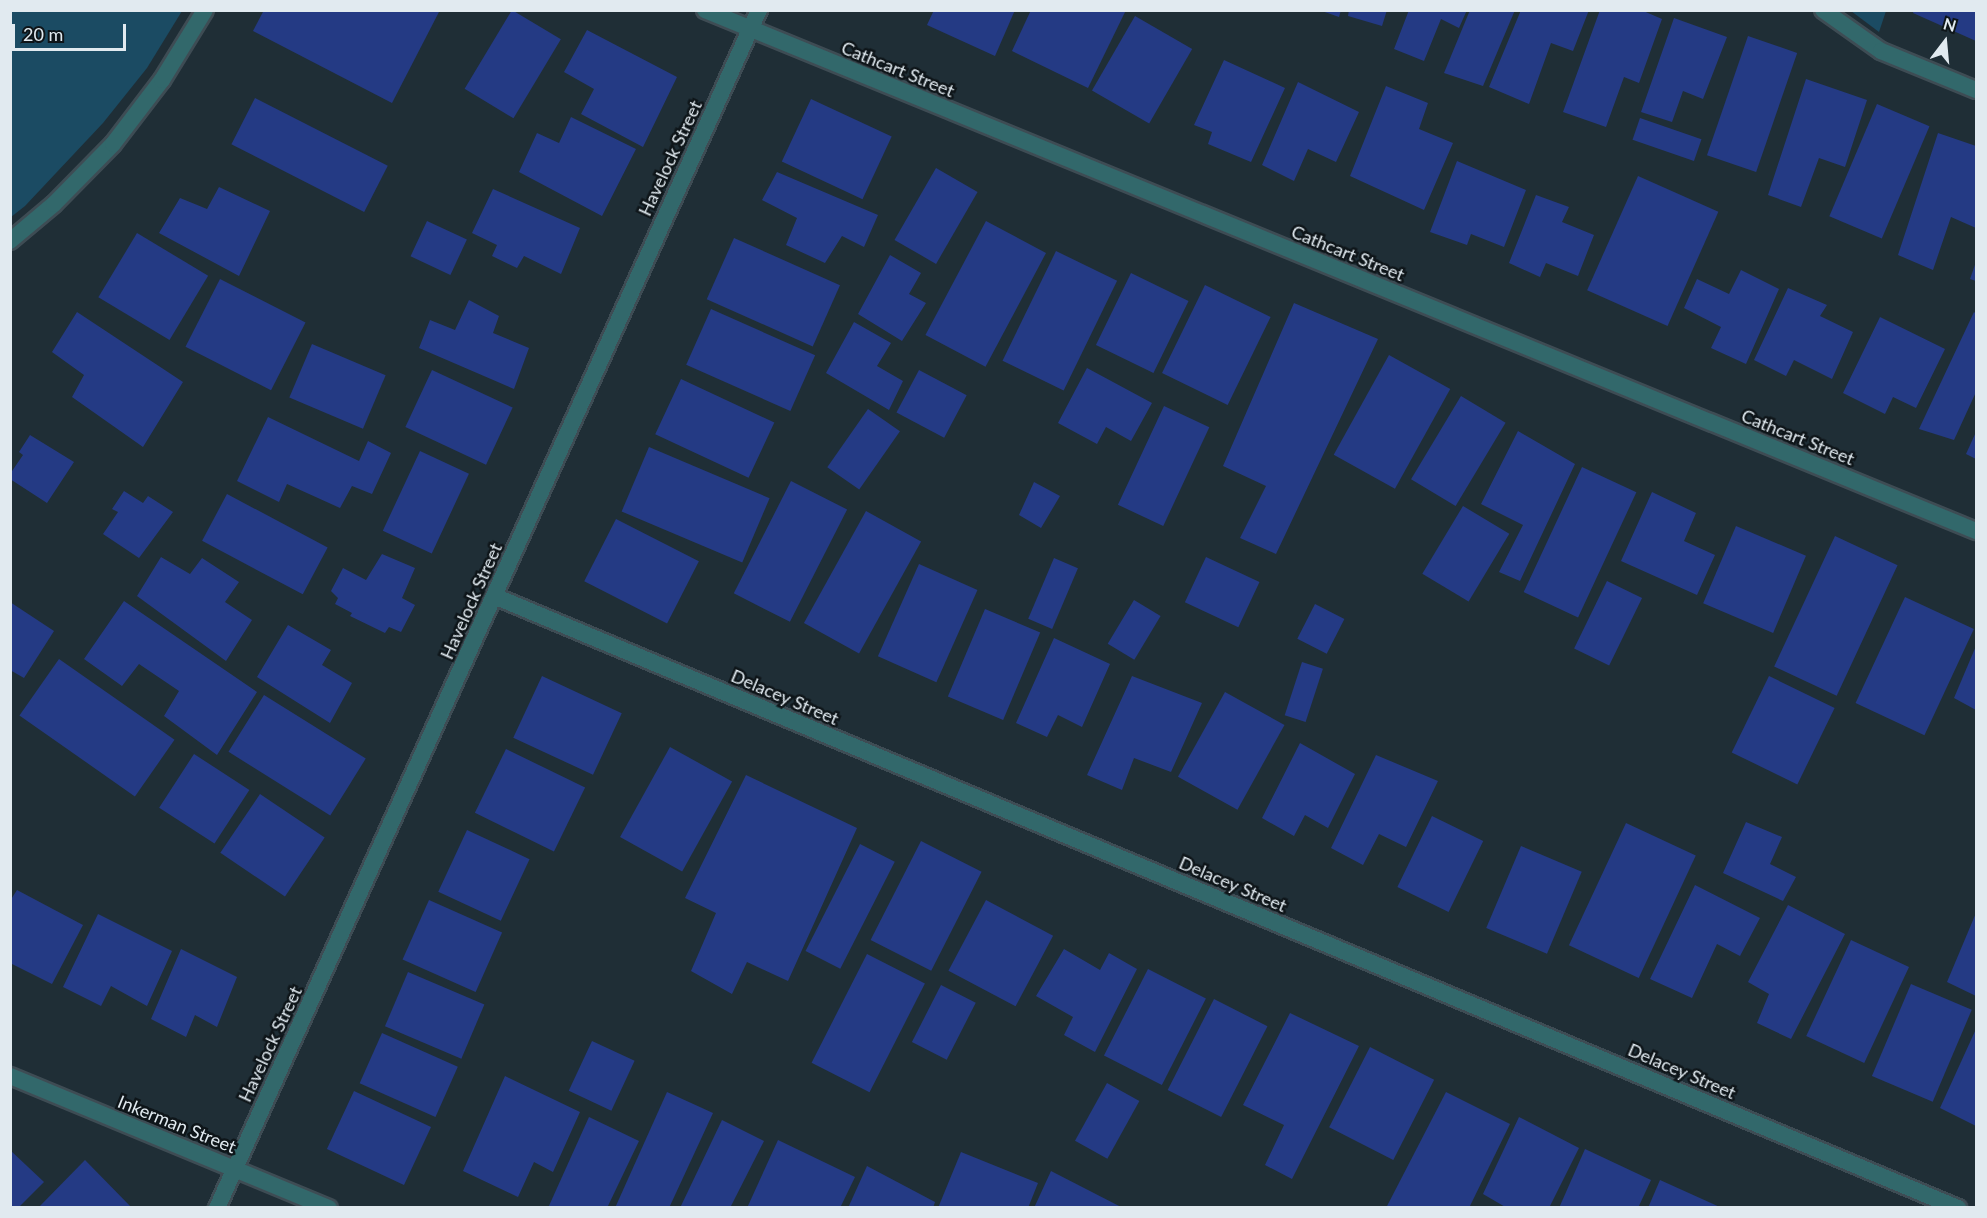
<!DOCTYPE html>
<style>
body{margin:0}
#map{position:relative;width:1987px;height:1218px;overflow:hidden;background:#1f2e36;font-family:Lato,sans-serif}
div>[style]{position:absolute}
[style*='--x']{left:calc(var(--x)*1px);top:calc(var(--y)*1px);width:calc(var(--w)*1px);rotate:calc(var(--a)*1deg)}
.green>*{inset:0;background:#1b4b63}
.building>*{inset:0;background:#243a84;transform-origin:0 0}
.roads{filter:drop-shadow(2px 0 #3e4c54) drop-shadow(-2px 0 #3e4c54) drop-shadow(0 2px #3e4c54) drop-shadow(0 -2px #3e4c54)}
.minor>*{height:16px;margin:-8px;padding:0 8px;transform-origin:8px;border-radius:8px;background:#32686b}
span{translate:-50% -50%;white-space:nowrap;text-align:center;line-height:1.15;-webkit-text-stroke:5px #0e1519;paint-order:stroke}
.street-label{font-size:18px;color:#e1eaf0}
.frame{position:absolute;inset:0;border:12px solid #e1eaf0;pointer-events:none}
.north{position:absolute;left:1915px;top:12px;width:60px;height:60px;-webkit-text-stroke:4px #0e1519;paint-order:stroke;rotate:16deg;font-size:16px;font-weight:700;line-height:24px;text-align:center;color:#e1eaf0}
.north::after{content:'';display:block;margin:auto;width:21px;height:27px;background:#e1eaf0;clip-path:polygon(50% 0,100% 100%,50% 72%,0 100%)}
.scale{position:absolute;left:12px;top:24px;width:114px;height:27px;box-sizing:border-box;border:3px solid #e1eaf0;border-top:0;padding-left:8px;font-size:18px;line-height:21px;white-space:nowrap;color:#e1eaf0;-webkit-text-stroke:4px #0e1519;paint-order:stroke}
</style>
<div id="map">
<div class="green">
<div style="clip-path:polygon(11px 10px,182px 11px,147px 68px,103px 123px,25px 206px,11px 217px)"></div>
<div style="clip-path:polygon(1851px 11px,1886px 11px,1879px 32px)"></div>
</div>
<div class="building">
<div style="clip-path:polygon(264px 10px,440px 10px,392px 103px,253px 31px)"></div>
<div style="left:512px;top:10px;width:57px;height:92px;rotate:31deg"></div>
<div style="clip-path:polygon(934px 10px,1015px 10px,995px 56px,927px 25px)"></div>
<div style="clip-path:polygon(1031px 10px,1126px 10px,1088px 88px,1012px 51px)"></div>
<div style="clip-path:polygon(1319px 10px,1341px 10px,1339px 17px)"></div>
<div style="clip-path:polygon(1349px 10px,1387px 10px,1382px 26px,1348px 16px)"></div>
<div style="clip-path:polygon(1409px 10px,1467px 10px,1459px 28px,1441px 19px,1424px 61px,1394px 49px)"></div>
<div style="clip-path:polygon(1470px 10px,1515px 10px,1483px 86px,1444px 73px)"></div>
<div style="clip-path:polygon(1521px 10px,1589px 10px,1573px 51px,1551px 43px,1529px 104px,1489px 87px)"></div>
<div style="clip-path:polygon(1600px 10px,1641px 10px,1662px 19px,1639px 83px,1624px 77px,1606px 127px,1563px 112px)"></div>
<div style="clip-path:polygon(1914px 10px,1976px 10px,1976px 41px,1913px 13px)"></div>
<div style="left:1135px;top:16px;width:66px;height:86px;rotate:30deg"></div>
<div style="clip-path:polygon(1674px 18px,1727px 37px,1703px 99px,1683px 91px,1672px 122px,1641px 112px)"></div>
<div style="clip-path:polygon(587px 30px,677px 77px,643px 147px,581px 114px,594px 89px,564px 72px)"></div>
<div style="left:1748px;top:36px;width:52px;height:126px;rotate:19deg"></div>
<div style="clip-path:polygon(1224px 60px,1285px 88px,1251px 162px,1208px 144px,1212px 132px,1194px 125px)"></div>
<div style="clip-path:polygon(1806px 79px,1867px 100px,1845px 167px,1819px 158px,1801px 207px,1768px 195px)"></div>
<div style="clip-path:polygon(1298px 82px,1359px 112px,1336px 162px,1308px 149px,1294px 181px,1262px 165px)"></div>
<div style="clip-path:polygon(1386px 86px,1428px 103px,1419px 129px,1453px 143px,1424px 210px,1350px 176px)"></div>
<div style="left:255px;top:98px;width:149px;height:52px;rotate:27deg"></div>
<div style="left:811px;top:99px;width:89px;height:69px;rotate:25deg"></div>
<div style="left:1877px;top:104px;width:57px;height:122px;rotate:23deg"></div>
<div style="clip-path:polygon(571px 117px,636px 149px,602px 216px,519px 172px,537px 133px,559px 143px)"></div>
<div style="left:1640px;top:118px;width:65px;height:23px;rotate:19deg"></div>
<div style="clip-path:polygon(1938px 133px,1976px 146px,1976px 228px,1951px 217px,1933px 270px,1898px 255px)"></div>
<div style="clip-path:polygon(1457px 161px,1526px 190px,1504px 247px,1471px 234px,1467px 245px,1430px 232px)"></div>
<div style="left:936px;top:168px;width:48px;height:83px;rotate:30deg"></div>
<div style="clip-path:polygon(777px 172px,878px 215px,864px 247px,842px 236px,825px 263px,786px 245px,797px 218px,762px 200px)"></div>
<div style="left:1638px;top:176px;width:88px;height:125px;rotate:24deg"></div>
<div style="clip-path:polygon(219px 187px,270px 211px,239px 276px,159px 233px,180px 198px,207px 209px)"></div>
<div style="clip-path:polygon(493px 189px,580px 228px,561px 274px,524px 256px,517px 268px,492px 256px,497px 245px,472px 233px)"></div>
<div style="clip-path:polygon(1536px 195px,1569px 207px,1562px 222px,1594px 235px,1578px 276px,1546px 263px,1540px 277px,1509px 263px)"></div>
<div style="left:427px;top:221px;width:44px;height:39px;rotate:25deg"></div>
<div style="left:986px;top:221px;width:68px;height:129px;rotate:28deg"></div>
<div style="left:137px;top:233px;width:83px;height:75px;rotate:31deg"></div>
<div style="left:734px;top:238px;width:116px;height:67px;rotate:24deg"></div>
<div style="left:1056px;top:251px;width:68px;height:122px;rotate:26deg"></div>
<div style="clip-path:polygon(890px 255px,921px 273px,909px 294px,926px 303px,902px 341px,858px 314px)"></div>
<div style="clip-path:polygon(1976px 262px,1976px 281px,1970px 279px)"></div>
<div style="clip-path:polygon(1741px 270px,1779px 289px,1746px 364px,1711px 348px,1721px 327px,1684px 308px,1697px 279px,1729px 294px)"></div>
<div style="left:1131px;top:273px;width:64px;height:80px;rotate:26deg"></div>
<div style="left:220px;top:279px;width:96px;height:76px;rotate:27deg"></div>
<div style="left:1205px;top:285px;width:73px;height:98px;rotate:26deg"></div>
<div style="clip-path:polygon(1788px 288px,1827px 305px,1820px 316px,1853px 332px,1832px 379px,1794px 360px,1786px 376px,1754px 360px)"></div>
<div style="clip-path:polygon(469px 300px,499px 316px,493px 333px,529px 348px,514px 389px,419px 348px,430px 320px,455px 330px)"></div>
<div style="clip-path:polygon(1294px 303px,1378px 339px,1276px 554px,1240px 538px,1266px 486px,1223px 466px)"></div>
<div style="left:711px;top:309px;width:114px;height:61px;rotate:24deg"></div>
<div style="clip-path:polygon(77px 312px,183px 382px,143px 447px,72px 397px,84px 375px,52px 352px)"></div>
<div style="clip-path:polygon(1974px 312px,1976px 314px,1976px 392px,1954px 440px,1919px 429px)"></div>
<div style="clip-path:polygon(1880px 317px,1945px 349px,1916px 408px,1893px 397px,1885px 414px,1843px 393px)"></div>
<div style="clip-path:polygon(854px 322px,891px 343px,877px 366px,903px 381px,889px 410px,826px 373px)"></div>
<div style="left:312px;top:344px;width:80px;height:58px;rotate:23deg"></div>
<div style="left:1389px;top:355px;width:70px;height:114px;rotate:29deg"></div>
<div style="clip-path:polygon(1087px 368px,1152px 403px,1131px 441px,1106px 427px,1097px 444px,1058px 423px)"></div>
<div style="left:432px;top:370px;width:89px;height:63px;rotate:25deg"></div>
<div style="left:919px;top:370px;width:54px;height:48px;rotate:28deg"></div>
<div style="left:681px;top:379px;width:103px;height:61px;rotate:25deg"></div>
<div style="left:1461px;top:396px;width:52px;height:97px;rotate:31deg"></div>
<div style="left:1164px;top:406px;width:50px;height:109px;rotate:25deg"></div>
<div style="left:868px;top:409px;width:39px;height:71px;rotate:35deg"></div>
<div style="clip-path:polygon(268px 417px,359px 461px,368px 441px,391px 453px,372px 494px,352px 486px,340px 508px,287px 484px,279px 502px,237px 481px)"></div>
<div style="clip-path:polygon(1518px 431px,1575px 464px,1520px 581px,1499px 572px,1523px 525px,1481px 504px)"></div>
<div style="clip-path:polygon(1976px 432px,1976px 459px,1966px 454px)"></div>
<div style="clip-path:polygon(30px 435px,74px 462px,47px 503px,10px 479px,10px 474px,23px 455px,19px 452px)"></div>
<div style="left:649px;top:447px;width:131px;height:70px;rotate:23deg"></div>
<div style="left:420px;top:451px;width:54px;height:88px;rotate:25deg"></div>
<div style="left:1582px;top:467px;width:60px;height:138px;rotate:25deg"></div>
<div style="left:791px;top:481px;width:63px;height:126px;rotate:27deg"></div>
<div style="clip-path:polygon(1034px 482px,1060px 496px,1041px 528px,1019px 515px)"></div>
<div style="clip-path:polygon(124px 491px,143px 503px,148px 496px,173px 512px,139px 558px,103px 534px,118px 512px,112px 509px)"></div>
<div style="clip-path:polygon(1652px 492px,1696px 513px,1684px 541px,1715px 555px,1697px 595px,1621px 561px)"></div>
<div style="left:227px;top:494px;width:114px;height:53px;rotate:28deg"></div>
<div style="left:1463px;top:506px;width:54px;height:79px;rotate:31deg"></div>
<div style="left:866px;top:511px;width:63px;height:128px;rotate:29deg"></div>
<div style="left:616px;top:519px;width:93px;height:70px;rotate:27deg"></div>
<div style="left:1736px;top:526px;width:76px;height:84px;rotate:23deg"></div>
<div style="left:1835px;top:536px;width:69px;height:144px;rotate:25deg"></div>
<div style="clip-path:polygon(382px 554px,415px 568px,402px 598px,415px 605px,401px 632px,389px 627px,385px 633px,350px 616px,352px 613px,335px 604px,338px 598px,331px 591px,343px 568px,366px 580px)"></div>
<div style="clip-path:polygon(161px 557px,190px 574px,202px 558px,239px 582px,225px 602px,252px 620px,226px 661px,137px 596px)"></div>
<div style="left:1206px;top:557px;width:59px;height:50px;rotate:25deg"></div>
<div style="left:1054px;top:558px;width:26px;height:66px;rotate:23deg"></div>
<div style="left:919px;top:564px;width:64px;height:101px;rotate:24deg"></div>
<div style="left:1607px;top:581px;width:39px;height:75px;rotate:26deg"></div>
<div style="left:1905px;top:597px;width:76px;height:117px;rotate:25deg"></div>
<div style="left:1134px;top:600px;width:31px;height:51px;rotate:31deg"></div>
<div style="clip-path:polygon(124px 601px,257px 692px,217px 755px,164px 716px,179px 691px,139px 664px,122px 686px,84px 659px)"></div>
<div style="clip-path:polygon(10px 602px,54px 631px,24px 678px,10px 670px)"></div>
<div style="left:1315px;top:604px;width:33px;height:39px;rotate:27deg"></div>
<div style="left:985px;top:609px;width:60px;height:95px;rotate:23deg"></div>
<div style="clip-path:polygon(288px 625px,331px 650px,322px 665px,352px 683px,330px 723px,257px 677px)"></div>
<div style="clip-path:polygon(1054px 638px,1110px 664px,1082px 727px,1058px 715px,1047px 737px,1016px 723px)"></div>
<div style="clip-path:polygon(1976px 646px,1976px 710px,1954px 698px)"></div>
<div style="left:59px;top:659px;width:141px;height:69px;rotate:35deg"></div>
<div style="left:1302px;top:662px;width:22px;height:56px;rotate:18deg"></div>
<div style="left:542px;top:676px;width:88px;height:68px;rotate:25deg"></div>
<div style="clip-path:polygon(1132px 676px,1202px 703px,1171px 772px,1134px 758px,1122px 790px,1087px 775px)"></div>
<div style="left:1769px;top:676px;width:73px;height:85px;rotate:26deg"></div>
<div style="left:1225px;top:692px;width:68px;height:97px;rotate:29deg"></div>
<div style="left:264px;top:695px;width:120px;height:67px;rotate:32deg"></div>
<div style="clip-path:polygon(1300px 743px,1355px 774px,1328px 828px,1305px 815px,1294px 836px,1262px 818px)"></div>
<div style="left:670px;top:747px;width:71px;height:103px;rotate:29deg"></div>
<div style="left:506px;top:749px;width:88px;height:71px;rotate:26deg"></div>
<div style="left:194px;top:754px;width:66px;height:64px;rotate:33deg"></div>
<div style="clip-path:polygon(1376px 755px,1438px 781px,1406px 847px,1379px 834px,1363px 865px,1331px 848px)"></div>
<div style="clip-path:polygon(746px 775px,857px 828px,788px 981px,747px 962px,732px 994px,691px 971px,716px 913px,685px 898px)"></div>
<div style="left:260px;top:794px;width:78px;height:71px;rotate:34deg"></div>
<div style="left:1432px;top:816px;width:57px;height:79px;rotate:26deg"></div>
<div style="clip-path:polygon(1746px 822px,1782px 837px,1770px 864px,1796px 877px,1783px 901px,1723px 873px)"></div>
<div style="left:1626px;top:823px;width:77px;height:135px;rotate:25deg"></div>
<div style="left:467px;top:830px;width:69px;height:68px;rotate:25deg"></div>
<div style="left:921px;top:841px;width:68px;height:111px;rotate:27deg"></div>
<div style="left:860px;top:844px;width:39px;height:120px;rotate:27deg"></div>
<div style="left:1521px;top:846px;width:66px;height:89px;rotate:23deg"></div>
<div style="clip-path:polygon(1695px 885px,1760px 918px,1740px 956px,1717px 944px,1692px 998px,1650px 979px)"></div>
<div style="clip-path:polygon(17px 890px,83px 925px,52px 984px,10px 963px,10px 901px)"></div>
<div style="left:429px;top:900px;width:80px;height:65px;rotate:24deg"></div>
<div style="left:986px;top:900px;width:76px;height:80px;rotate:28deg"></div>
<div style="clip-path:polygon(1788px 905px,1845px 934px,1791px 1039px,1757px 1023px,1769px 994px,1748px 982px)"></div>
<div style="clip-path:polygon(1976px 913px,1976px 996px,1947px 982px)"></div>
<div style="clip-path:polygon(98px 914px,172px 951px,147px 1006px,111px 986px,101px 1006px,63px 987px)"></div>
<div style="left:1851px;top:940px;width:64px;height:106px;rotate:25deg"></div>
<div style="clip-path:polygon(181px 949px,237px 977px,217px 1027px,195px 1015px,186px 1037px,151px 1019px)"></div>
<div style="clip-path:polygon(1064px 949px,1100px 970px,1109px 953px,1137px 969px,1095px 1052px,1064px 1035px,1073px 1017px,1036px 996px)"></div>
<div style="left:867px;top:954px;width:65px;height:122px;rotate:27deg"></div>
<div style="left:1148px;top:969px;width:65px;height:97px;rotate:27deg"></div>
<div style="left:408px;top:972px;width:83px;height:59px;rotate:23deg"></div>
<div style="left:1911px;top:984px;width:66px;height:100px;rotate:23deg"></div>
<div style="left:941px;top:985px;width:39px;height:64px;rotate:27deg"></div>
<div style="left:1214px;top:999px;width:60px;height:102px;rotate:27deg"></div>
<div style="clip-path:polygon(1290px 1013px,1359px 1046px,1292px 1179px,1265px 1165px,1284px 1125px,1243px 1105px)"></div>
<div style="clip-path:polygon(1976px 1029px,1976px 1126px,1940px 1108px)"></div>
<div style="left:382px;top:1033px;width:83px;height:55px;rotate:24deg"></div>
<div style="left:592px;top:1041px;width:47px;height:55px;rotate:25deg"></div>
<div style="left:1370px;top:1047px;width:72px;height:90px;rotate:27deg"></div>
<div style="clip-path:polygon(505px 1076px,580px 1112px,553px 1172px,534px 1162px,518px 1197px,463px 1171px)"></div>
<div style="left:1107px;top:1083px;width:37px;height:66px;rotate:29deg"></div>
<div style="left:354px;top:1091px;width:85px;height:64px;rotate:25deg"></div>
<div style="clip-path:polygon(667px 1092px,713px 1113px,669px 1208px,615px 1208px)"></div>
<div style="clip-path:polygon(1446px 1092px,1510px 1124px,1469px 1208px,1386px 1208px)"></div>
<div style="clip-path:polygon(589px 1117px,639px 1141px,607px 1208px,548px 1208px)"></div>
<div style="clip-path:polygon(1519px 1117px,1579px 1148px,1549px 1208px,1507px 1208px,1483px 1194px)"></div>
<div style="clip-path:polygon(722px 1120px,764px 1141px,730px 1208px,680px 1208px)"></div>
<div style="clip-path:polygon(778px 1140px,855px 1177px,840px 1208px,747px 1208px)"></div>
<div style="clip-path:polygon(1585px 1149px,1651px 1180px,1638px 1208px,1559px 1208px)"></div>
<div style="clip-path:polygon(10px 1150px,44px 1182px,18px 1208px,10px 1208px)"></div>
<div style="clip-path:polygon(961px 1152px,1038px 1183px,1028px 1208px,938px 1208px)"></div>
<div style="clip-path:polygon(85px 1160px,132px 1208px,38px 1208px)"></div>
<div style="clip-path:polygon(867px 1166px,935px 1202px,933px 1208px,848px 1208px)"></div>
<div style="clip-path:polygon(1051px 1171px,1123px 1208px,1034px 1208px)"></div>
<div style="clip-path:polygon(1660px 1180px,1722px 1208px,1648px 1208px)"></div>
</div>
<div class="roads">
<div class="minor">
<div style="--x:705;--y:10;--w:1374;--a:22.29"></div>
<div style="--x:1823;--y:10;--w:71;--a:35.3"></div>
<div style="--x:1881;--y:51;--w:103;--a:22.3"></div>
<div style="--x:10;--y:241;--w:57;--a:-40.1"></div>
<div style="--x:54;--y:204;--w:84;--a:-45.5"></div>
<div style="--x:113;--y:144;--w:81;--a:-52.6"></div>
<div style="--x:162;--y:80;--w:82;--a:-58.4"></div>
<div style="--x:494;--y:596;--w:1587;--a:22.69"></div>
<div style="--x:10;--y:1076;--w:345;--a:22.5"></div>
<div style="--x:217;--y:1208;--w:1315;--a:-65.66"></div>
</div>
</div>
<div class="street-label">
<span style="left:898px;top:69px;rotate:22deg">Cathcart Street</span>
<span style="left:670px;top:158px;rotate:-65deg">Havelock Street</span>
<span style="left:1348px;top:253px;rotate:22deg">Cathcart Street</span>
<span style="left:1798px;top:437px;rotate:22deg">Cathcart Street</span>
<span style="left:471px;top:601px;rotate:-66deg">Havelock Street</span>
<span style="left:785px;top:697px;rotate:23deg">Delacey Street</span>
<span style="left:1233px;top:884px;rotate:23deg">Delacey Street</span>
<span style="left:270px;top:1044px;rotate:-65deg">Havelock Street</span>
<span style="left:1682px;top:1071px;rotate:23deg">Delacey Street</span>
<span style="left:177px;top:1124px;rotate:22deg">Inkerman Street</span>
</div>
<div class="frame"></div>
<div class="north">N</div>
<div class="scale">20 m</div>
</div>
